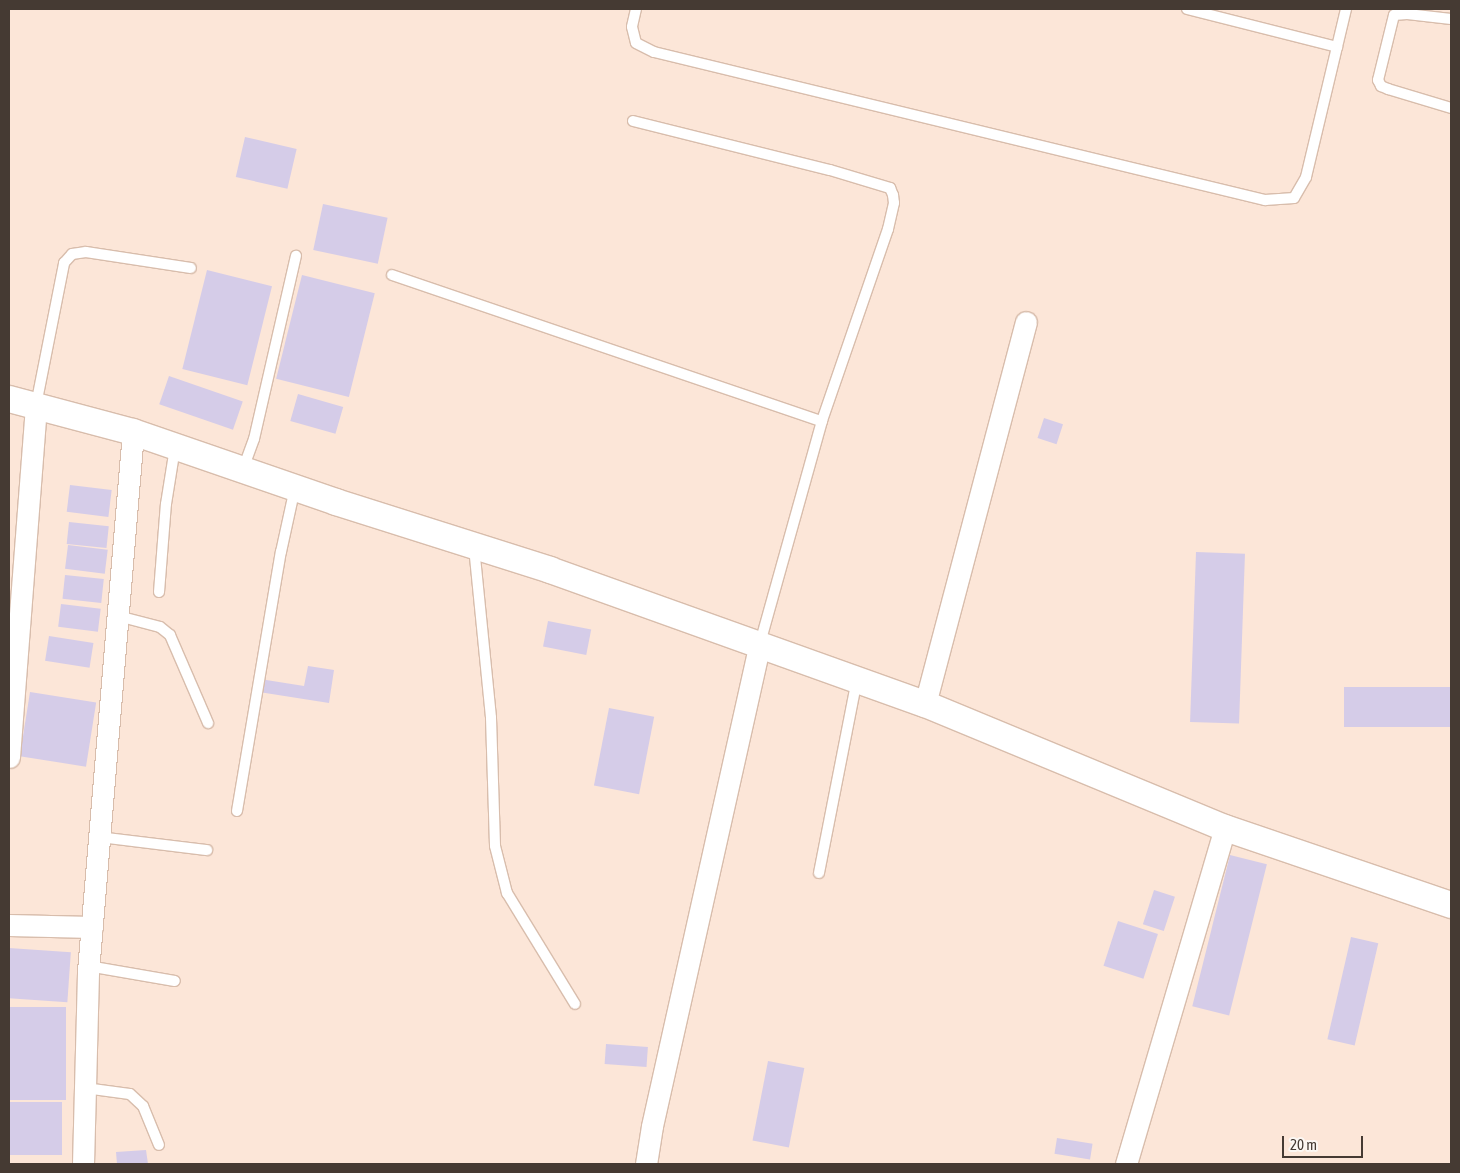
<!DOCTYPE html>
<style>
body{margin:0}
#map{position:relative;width:1460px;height:1173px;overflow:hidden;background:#fce6d8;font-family:"Asap Condensed",sans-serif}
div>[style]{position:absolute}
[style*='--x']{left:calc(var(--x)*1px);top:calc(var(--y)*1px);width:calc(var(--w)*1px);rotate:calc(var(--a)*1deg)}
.building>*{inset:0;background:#d5cce8;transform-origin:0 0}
.roads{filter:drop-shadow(1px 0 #d8bdac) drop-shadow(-1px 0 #d8bdac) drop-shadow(0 1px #d8bdac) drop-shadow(0 -1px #d8bdac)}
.service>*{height:10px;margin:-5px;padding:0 5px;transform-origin:5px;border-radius:5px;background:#fff}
.minor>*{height:21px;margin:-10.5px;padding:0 10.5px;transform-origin:10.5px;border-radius:10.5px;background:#fff}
.tertiary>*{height:26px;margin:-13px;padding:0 13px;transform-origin:13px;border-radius:13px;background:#fff}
span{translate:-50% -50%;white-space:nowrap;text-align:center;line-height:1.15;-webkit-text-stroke:4.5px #fcf7f3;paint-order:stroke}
.frame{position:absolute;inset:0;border:10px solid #453a33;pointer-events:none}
.scale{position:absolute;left:1282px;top:1136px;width:81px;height:22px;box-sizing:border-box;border:2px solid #453a33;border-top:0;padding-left:6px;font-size:15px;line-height:18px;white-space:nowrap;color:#453a33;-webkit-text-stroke:4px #fcf7f3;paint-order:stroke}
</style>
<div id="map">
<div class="building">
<div style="left:245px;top:137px;width:53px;height:41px;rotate:13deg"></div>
<div style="left:323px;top:204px;width:66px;height:47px;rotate:12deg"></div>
<div style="left:207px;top:270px;width:67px;height:102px;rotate:14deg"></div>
<div style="left:302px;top:275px;width:75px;height:107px;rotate:14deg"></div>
<div style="left:169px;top:376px;width:78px;height:30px;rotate:19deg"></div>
<div style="left:298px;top:394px;width:47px;height:28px;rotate:16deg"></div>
<div style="left:1044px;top:418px;width:20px;height:21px;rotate:18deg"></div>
<div style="left:70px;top:485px;width:42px;height:27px;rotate:7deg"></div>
<div style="left:69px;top:522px;width:40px;height:22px;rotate:6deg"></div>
<div style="left:68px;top:545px;width:40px;height:24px;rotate:7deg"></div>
<div style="left:1196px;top:552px;width:49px;height:170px;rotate:2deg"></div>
<div style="left:65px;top:575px;width:39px;height:24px;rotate:6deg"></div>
<div style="left:61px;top:604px;width:40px;height:23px;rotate:7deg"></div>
<div style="left:548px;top:621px;width:44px;height:26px;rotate:11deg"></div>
<div style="left:49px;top:636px;width:45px;height:25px;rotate:9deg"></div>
<div style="clip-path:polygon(308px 666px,334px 670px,329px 703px,259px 692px,260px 679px,304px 686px)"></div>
<div style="left:1451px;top:687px;width:40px;height:107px;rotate:90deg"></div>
<div style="left:30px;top:692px;width:67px;height:65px;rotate:9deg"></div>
<div style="left:609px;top:708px;width:46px;height:79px;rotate:11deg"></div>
<div style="left:1230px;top:855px;width:38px;height:156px;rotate:14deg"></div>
<div style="left:1154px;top:890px;width:22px;height:36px;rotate:18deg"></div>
<div style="left:1118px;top:921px;width:42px;height:47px;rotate:18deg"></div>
<div style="left:1351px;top:937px;width:28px;height:105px;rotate:13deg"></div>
<div style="left:9px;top:948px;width:62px;height:50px;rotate:4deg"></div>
<div style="left:9px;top:1007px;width:57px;height:93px"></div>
<div style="left:606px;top:1044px;width:42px;height:20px;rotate:4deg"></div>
<div style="left:768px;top:1061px;width:37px;height:81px;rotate:11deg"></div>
<div style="left:9px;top:1102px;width:53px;height:53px"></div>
<div style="left:1057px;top:1138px;width:36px;height:16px;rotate:9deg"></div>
<div style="clip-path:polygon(146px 1150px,148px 1164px,117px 1164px,116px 1152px)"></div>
</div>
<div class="roads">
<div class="service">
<div style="--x:636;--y:9;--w:18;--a:103"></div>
<div style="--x:632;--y:27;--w:16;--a:76"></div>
<div style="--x:636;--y:43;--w:20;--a:27"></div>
<div style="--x:654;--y:52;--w:629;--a:13.62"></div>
<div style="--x:1265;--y:200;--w:29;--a:-4"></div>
<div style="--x:1294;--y:198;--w:24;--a:-60"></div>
<div style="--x:1306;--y:177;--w:173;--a:-76.6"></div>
<div style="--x:1187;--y:9;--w:155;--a:14.2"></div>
<div style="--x:1451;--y:19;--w:44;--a:-173.5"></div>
<div style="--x:1407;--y:14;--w:13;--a:176"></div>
<div style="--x:1394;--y:15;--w:67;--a:103.8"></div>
<div style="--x:1378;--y:80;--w:7;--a:63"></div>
<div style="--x:1381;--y:86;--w:8;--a:23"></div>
<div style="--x:1388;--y:89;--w:66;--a:16.8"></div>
<div style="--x:633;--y:121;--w:203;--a:14"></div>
<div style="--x:830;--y:170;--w:63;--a:16.7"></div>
<div style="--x:890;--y:188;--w:8;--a:67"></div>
<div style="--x:893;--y:195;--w:8;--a:83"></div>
<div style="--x:894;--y:203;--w:27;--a:103"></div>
<div style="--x:888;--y:229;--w:203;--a:109"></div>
<div style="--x:822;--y:421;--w:230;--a:105.6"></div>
<div style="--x:392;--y:275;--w:454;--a:18.8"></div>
<div style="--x:36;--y:405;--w:145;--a:-78.8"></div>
<div style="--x:64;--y:263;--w:12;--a:-48"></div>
<div style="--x:72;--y:254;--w:14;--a:-8"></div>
<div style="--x:86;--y:252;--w:106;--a:8.7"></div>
<div style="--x:243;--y:469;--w:32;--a:-70"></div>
<div style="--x:254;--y:439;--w:188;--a:-77.1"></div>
<div style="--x:474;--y:547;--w:172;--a:84.3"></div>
<div style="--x:491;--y:718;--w:128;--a:88.2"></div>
<div style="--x:495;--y:846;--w:49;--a:75.7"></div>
<div style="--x:507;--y:893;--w:130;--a:58.5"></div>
<div style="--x:159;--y:592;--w:88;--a:-85.5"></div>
<div style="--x:166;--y:504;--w:57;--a:-80.9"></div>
<div style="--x:118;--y:616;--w:43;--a:14.7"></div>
<div style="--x:160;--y:627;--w:13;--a:39"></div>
<div style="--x:170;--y:635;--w:96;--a:66.6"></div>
<div style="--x:237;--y:811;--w:263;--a:-80.4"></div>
<div style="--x:281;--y:552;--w:66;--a:-77.7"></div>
<div style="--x:99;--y:837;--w:109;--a:6.9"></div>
<div style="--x:819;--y:873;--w:197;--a:-78.9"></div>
<div style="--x:88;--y:966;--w:88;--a:9.8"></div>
<div style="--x:85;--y:1088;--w:45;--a:7.6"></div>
<div style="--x:130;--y:1094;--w:18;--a:43"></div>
<div style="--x:143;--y:1106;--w:42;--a:67.7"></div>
</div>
<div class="minor">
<div style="--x:925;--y:704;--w:395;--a:-75.2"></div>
<div style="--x:9;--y:757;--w:352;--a:-85.6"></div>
<div style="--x:9;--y:925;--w:83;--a:1.4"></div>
<div style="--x:83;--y:1164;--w:193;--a:-88.5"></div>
<div style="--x:88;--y:971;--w:541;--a:-85.23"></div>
<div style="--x:646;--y:1164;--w:38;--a:-81"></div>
<div style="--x:652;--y:1126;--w:494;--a:-77.4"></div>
<div style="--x:1126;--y:1164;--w:350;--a:-73.6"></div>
</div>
<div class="tertiary">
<div style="--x:9;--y:399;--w:128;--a:14.9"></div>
<div style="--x:133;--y:432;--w:215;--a:19"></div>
<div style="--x:336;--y:502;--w:225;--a:17.6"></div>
<div style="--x:550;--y:570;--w:398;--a:19.7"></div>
<div style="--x:925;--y:704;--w:325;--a:22.5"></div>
<div style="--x:1225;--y:828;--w:239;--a:18.8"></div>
</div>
</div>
<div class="frame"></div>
<div class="scale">20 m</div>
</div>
